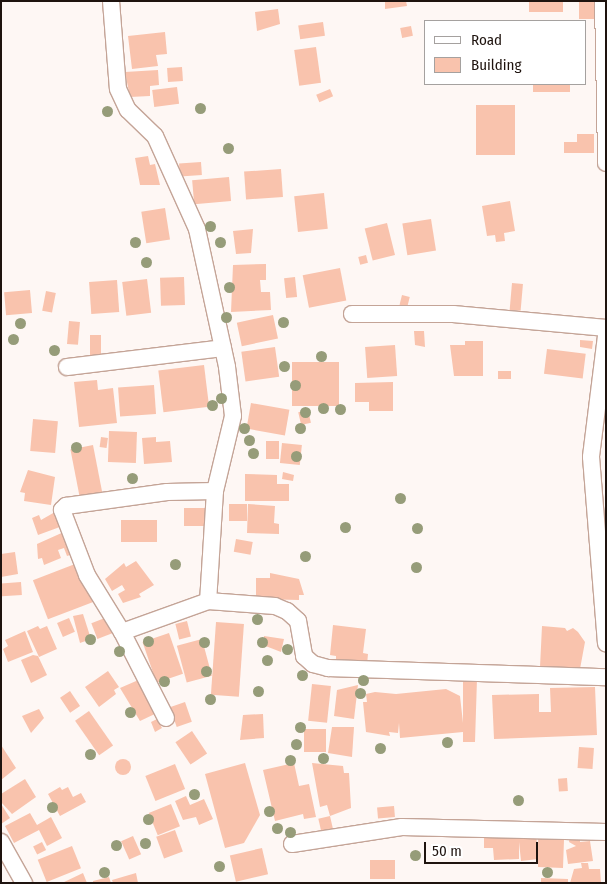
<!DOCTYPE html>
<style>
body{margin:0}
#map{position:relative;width:607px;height:884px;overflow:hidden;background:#fef7f4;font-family:"Fira Sans Condensed",sans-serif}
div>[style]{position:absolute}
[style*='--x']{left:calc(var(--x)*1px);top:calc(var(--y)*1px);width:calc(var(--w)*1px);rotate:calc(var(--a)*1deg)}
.building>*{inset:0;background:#f9c3ad;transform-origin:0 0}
.round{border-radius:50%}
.roads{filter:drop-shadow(1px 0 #c4a497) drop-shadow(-1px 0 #c4a497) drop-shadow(0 1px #c4a497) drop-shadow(0 -1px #c4a497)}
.minor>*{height:16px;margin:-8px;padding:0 8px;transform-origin:8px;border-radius:8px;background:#fff}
.trees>*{width:11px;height:11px;margin:-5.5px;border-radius:50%;background:#969c79}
span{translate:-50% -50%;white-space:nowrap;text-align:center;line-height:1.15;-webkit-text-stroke:5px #fff;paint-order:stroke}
.frame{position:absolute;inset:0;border:2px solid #1e130e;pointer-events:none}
.legend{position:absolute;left:424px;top:20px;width:162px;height:65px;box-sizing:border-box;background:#fff;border:1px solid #a5a19f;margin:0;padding:6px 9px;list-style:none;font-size:15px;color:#1e130e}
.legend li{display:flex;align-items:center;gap:10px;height:25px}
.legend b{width:25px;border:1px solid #a5a19f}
.scale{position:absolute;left:424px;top:842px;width:114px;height:22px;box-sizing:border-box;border:2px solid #1e130e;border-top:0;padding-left:6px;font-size:15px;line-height:18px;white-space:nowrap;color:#1e130e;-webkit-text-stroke:4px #fff;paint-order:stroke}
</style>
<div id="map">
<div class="building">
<div style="clip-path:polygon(385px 1px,406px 1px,407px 6px,385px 9px)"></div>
<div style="left:529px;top:1px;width:34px;height:11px"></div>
<div style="left:579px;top:1px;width:20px;height:18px"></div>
<div style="clip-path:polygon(278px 9px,280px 24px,257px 31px,255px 12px)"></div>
<div style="left:323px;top:22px;width:14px;height:25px;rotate:82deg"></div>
<div style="left:411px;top:26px;width:10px;height:11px;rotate:79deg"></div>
<div style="clip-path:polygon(165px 32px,167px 54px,156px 55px,158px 66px,132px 69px,128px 36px)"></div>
<div style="left:316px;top:47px;width:36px;height:22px;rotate:82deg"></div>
<div style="left:182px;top:67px;width:14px;height:15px;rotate:86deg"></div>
<div style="clip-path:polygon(158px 70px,159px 85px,150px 86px,150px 96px,130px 97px,125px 72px)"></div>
<div style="left:533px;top:84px;width:37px;height:8px"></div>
<div style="left:177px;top:87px;width:17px;height:25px;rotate:83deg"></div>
<div style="left:330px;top:89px;width:8px;height:15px;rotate:67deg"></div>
<div style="left:515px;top:105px;width:50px;height:39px;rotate:90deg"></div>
<div style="clip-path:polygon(577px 134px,594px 134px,594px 153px,564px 153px,564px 142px,577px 142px)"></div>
<div style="clip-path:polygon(148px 156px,150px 165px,155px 164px,160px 185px,140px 185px,135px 158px)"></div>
<div style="left:201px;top:162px;width:13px;height:22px;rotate:86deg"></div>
<div style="left:281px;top:169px;width:28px;height:37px;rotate:86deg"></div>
<div style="left:229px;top:177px;width:24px;height:37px;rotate:85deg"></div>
<div style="left:324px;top:193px;width:36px;height:30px;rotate:84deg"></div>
<div style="clip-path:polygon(510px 201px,515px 231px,504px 233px,505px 241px,496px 242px,495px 235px,487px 236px,482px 206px)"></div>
<div style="left:165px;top:208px;width:32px;height:24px;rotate:81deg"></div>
<div style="left:431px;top:219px;width:32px;height:29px;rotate:81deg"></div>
<div style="left:387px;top:223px;width:33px;height:23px;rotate:76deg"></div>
<div style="clip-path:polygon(253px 229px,251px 253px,236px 254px,233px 231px)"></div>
<div style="left:366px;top:255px;width:8px;height:8px;rotate:76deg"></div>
<div style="clip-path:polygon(266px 264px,266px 280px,260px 280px,261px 292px,270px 292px,271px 310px,231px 312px,233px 265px)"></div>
<div style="left:340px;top:268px;width:33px;height:38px;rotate:79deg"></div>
<div style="left:184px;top:277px;width:28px;height:24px;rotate:88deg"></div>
<div style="left:295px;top:277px;width:20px;height:11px;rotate:84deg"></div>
<div style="left:147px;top:279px;width:34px;height:25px;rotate:83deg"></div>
<div style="left:117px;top:280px;width:32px;height:28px;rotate:86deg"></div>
<div style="left:512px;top:283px;width:11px;height:27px;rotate:5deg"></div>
<div style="left:30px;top:290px;width:23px;height:26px;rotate:85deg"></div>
<div style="left:46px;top:291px;width:10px;height:20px;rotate:11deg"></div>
<div style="left:402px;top:295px;width:8px;height:10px;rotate:14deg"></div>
<div style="left:273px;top:315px;width:24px;height:37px;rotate:78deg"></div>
<div style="left:69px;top:321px;width:11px;height:23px;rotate:5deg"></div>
<div style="clip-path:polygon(414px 331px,424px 331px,425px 347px,415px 345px)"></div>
<div style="left:90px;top:335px;width:11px;height:23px"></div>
<div style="clip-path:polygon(580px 340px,593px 341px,592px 349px,580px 347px)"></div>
<div style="clip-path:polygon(465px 341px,483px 341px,483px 376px,454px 376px,450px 345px,465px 345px)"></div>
<div style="left:395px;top:345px;width:31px;height:30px;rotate:86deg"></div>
<div style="left:275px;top:347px;width:30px;height:34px;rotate:82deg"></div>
<div style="left:547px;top:349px;width:39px;height:25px;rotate:7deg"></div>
<div style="left:292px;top:362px;width:47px;height:44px"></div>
<div style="left:204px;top:365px;width:42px;height:46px;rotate:83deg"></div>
<div style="left:498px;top:371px;width:13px;height:8px"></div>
<div style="clip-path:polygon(97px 380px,98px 390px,113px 388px,117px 423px,79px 427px,74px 382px)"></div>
<div style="clip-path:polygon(393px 382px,393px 411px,369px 411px,369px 402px,355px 402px,355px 383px)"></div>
<div style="left:154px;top:385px;width:29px;height:36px;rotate:86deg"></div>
<div style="left:251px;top:403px;width:39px;height:26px;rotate:10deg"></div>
<div style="left:308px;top:410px;width:13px;height:10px;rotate:77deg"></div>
<div style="left:33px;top:419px;width:25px;height:32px;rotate:5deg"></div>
<div style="left:109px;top:431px;width:28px;height:31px;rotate:2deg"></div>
<div style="left:101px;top:437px;width:7px;height:10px;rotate:8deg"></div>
<div style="clip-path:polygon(156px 437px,156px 442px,170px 441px,172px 462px,144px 464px,142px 438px)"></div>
<div style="left:266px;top:441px;width:13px;height:18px"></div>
<div style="left:282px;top:443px;width:20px;height:20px;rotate:6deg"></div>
<div style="left:93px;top:445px;width:49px;height:23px;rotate:79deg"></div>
<div style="clip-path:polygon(28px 470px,55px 477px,51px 505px,24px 501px,25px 493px,20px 492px)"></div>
<div style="clip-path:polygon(283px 472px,294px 475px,293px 481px,282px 479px)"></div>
<div style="clip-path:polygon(245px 474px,277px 475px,277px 484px,289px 484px,289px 501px,245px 501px)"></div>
<div style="left:229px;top:504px;width:18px;height:17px"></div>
<div style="clip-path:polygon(248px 504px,275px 506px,274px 523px,279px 524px,279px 534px,247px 533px)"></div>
<div style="clip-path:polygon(62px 508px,68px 524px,38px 535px,32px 518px,39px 515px,41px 520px)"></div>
<div style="left:184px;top:508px;width:25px;height:18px"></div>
<div style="left:121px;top:520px;width:36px;height:22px"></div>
<div style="clip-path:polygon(66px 531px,79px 552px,67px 556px,64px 548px,58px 550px,61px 558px,44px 565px,42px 558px,38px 559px,37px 544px)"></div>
<div style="left:236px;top:539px;width:17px;height:13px;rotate:10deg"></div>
<div style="clip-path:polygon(15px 552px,18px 574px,1px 577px,1px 554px)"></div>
<div style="left:88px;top:559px;width:42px;height:59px;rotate:69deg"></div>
<div style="clip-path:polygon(136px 561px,154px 585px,139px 594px,141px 597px,123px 603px,118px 594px,125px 590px,122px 585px,112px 591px,105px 579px,124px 563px,126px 567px)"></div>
<div style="clip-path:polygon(270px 573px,299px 579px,304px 595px,299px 595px,299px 600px,256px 599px,256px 578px,270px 578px)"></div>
<div style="left:21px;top:582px;width:13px;height:20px;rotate:86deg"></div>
<div style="clip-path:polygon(83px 614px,91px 639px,80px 643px,73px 616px)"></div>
<div style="left:110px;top:616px;width:17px;height:20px;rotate:69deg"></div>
<div style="left:69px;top:618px;width:15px;height:13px;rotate:67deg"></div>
<div style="left:187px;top:621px;width:16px;height:12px;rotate:76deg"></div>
<div style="left:216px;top:622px;width:28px;height:73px;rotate:4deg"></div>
<div style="clip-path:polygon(333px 625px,366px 629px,363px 653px,368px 654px,367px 665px,336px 661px,336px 656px,330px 655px)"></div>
<div style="clip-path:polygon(38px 626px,40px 629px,47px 626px,57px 649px,39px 657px,27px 631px)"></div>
<div style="clip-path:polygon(542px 626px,565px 628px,567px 631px,573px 628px,578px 632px,585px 642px,580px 669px,540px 667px)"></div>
<div style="clip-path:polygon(25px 631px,33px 652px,8px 662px,3px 649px,8px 646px,5px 640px)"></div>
<div style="left:169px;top:633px;width:43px;height:28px;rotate:71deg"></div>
<div style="clip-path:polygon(264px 636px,284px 639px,281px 652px,263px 645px)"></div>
<div style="left:202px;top:639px;width:38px;height:26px;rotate:75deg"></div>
<div style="clip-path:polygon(33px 655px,38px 656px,47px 675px,31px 683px,21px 660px)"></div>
<div style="clip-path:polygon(108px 671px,119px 687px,114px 690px,116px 694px,99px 707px,85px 687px)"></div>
<div style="clip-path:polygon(143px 678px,159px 712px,140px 721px,120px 688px)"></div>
<div style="clip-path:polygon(463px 679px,477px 679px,475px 742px,463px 742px,463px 732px,400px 738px,399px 723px,398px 733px,389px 732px,390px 736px,366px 732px,363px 702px,367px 702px,366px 694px,375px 692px,396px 694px,446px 689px,460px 696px,463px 723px)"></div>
<div style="left:312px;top:684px;width:19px;height:37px;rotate:6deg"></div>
<div style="clip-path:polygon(358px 685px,354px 719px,334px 716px,337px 690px)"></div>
<div style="clip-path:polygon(595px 687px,597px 735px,494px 739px,492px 695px,539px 694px,539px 712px,551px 712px,550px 688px)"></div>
<div style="left:70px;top:691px;width:18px;height:12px;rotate:56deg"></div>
<div style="left:185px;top:702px;width:21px;height:16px;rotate:71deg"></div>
<div style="clip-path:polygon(39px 709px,44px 718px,31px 733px,22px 716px)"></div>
<div style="left:89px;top:711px;width:42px;height:17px;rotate:55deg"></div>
<div style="clip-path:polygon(263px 714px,264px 738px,240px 740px,243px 715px)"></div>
<div style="clip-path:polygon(157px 719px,162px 728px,155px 732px,151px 722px)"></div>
<div style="clip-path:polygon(332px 727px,354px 727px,352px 757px,328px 753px)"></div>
<div style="left:304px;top:729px;width:22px;height:23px"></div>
<div style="left:192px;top:731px;width:27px;height:20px;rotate:56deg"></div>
<div style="clip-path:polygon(1px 745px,16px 768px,1px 780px)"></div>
<div style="left:579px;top:747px;width:15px;height:21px;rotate:4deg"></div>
<div class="round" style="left:115px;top:759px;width:16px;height:16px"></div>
<div style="clip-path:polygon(245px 763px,260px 815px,244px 843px,225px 848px,205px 774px)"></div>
<div style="clip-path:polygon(294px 763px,299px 786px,309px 784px,316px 817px,304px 819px,303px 814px,275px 821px,263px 770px)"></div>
<div style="clip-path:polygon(312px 763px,343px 766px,344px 773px,349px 773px,351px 808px,330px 816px,327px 805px,320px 807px)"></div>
<div style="left:175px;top:764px;width:27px;height:32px;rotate:68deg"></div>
<div style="left:567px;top:778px;width:13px;height:9px;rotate:86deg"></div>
<div style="clip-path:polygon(25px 779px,36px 797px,12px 814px,1px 802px,1px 794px)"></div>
<div style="clip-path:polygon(60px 787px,62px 790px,68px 787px,73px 797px,81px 793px,86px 802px,60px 816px,48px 794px)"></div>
<div style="clip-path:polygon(186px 796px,190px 805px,204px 799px,213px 819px,199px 825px,196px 817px,183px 820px,175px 801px)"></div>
<div style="clip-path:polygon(1px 804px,10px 818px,1px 824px)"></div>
<div style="left:171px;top:804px;width:24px;height:24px;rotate:68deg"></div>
<div style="left:394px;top:806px;width:11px;height:17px;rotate:85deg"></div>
<div style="clip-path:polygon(30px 813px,37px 825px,51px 817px,62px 838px,47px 846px,39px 830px,14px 843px,5px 826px)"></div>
<div style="left:330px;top:816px;width:13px;height:12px;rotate:77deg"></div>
<div style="left:175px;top:830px;width:23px;height:20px;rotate:70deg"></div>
<div style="clip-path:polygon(536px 833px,538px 856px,538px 839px,564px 840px,563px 868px,538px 867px,538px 859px,521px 861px,519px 842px,519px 859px,494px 860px,493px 848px,484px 848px,484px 836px)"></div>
<div style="clip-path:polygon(570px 835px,580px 836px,580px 842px,590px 841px,593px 861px,568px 864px,566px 850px,576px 846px,569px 842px)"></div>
<div style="left:133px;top:836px;width:20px;height:13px;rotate:66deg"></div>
<div style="left:42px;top:842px;width:9px;height:10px;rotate:63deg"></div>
<div style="left:72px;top:846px;width:24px;height:37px;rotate:68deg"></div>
<div style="left:262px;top:848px;width:27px;height:33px;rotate:77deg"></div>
<div style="left:395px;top:860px;width:19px;height:25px;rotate:90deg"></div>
<div style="clip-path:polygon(581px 863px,588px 863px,589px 869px,600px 869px,601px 883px,570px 883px,574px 869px,582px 868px)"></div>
<div style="clip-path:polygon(83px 873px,87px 883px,62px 883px)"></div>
<div style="clip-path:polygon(136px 873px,138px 883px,113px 883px,112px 880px)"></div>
<div style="clip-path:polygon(109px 877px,111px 883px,93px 883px,93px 881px)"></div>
<div style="clip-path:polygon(541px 878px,568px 879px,568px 883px,541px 883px)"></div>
</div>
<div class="roads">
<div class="minor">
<div style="--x:111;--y:1;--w:88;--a:85.5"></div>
<div style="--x:118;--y:89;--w:23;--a:65"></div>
<div style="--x:128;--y:110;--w:37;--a:44"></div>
<div style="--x:155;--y:136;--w:102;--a:65.7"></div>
<div style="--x:197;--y:229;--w:141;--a:77.7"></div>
<div style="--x:227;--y:367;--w:49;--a:83"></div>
<div style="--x:233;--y:416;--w:77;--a:103.5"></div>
<div style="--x:215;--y:491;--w:110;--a:93.6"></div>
<div style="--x:603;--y:1;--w:162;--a:88.9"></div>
<div style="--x:352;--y:314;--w:101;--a:0"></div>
<div style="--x:453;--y:314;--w:154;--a:5.2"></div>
<div style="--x:606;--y:336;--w:122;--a:97.1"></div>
<div style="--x:591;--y:457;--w:187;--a:85.4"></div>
<div style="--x:67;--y:367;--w:157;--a:-6.9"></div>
<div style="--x:122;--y:632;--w:67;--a:-121.6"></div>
<div style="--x:87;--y:575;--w:70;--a:-111"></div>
<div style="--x:62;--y:510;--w:6;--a:-45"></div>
<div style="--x:66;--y:506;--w:102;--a:-7.9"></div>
<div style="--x:167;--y:492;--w:48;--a:-1.2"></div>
<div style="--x:166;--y:718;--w:97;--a:-117.1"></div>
<div style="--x:122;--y:632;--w:91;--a:-19.8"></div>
<div style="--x:208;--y:601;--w:67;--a:4.3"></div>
<div style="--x:275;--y:606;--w:13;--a:23"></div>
<div style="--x:287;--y:611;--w:15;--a:42"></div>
<div style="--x:298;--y:621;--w:36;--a:80"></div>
<div style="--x:304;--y:656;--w:12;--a:42"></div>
<div style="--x:313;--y:664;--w:16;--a:15"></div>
<div style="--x:328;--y:668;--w:278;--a:1.9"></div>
<div style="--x:1;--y:842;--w:47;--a:60.7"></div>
<div style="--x:292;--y:844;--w:111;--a:-8.8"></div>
<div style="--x:402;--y:827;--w:204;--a:1.4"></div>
</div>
</div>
<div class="trees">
<div style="left:200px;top:108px"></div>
<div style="left:107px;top:111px"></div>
<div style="left:228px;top:148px"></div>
<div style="left:210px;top:226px"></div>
<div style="left:135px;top:242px"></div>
<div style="left:220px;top:242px"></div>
<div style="left:146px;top:262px"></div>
<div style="left:229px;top:287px"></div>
<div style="left:226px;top:317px"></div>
<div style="left:283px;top:322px"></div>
<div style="left:20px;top:323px"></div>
<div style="left:13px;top:339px"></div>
<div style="left:54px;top:350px"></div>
<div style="left:321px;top:356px"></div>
<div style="left:284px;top:366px"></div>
<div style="left:295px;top:385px"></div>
<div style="left:221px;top:398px"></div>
<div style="left:212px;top:405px"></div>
<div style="left:323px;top:408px"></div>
<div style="left:340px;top:409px"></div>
<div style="left:305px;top:412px"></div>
<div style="left:244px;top:428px"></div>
<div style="left:300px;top:428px"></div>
<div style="left:249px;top:440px"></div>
<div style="left:76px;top:447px"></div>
<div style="left:253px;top:453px"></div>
<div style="left:296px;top:456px"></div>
<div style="left:132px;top:478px"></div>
<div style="left:400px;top:498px"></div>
<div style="left:345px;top:527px"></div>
<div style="left:417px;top:528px"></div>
<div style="left:305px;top:556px"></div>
<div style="left:175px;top:564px"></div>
<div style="left:416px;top:567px"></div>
<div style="left:257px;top:619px"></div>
<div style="left:90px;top:639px"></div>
<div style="left:148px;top:641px"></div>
<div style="left:204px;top:642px"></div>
<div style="left:262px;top:642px"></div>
<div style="left:287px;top:649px"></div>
<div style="left:119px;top:651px"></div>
<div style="left:267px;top:660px"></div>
<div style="left:206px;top:671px"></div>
<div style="left:302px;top:675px"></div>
<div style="left:363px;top:680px"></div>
<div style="left:164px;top:681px"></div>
<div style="left:258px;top:691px"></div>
<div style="left:360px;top:693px"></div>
<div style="left:210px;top:699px"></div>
<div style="left:130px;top:712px"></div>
<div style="left:300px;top:727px"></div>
<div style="left:447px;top:742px"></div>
<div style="left:296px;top:744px"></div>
<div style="left:380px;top:748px"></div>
<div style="left:90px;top:754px"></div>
<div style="left:323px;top:758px"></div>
<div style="left:290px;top:760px"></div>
<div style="left:194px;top:794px"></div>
<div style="left:518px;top:800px"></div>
<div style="left:52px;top:807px"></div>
<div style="left:269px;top:811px"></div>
<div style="left:148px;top:819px"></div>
<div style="left:277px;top:828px"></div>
<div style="left:290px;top:832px"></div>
<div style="left:145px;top:843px"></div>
<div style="left:116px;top:845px"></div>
<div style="left:415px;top:855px"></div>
<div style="left:219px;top:866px"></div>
<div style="left:104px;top:872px"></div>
<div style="left:547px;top:872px"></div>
</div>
<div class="frame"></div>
<ul class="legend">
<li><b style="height:6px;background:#fff"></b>Road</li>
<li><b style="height:14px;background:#f9c3ad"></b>Building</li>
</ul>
<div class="scale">50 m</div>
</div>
